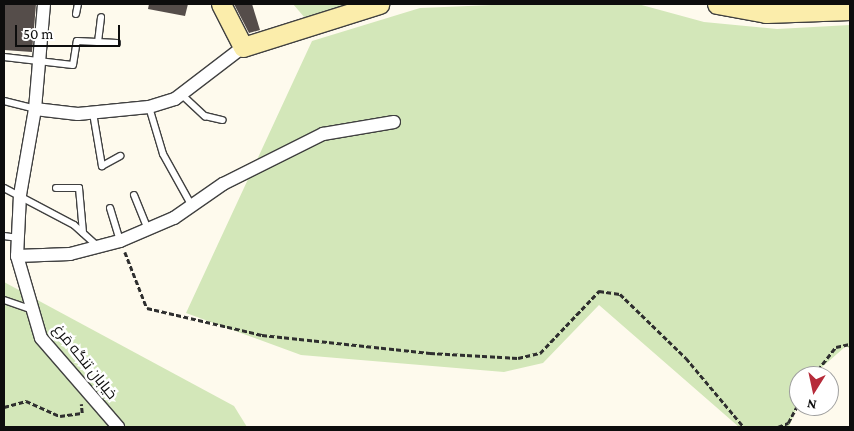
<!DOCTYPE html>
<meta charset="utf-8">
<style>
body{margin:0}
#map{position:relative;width:854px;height:431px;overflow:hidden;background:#fefaed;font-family:"Crimson Pro",Cairo,serif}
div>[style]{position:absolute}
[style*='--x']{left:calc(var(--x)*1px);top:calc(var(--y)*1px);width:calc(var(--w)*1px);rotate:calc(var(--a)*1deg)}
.green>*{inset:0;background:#d3e7b9}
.building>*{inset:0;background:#554d4a}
.path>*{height:2.5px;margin-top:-1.25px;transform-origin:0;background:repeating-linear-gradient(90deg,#2f2f2f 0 5px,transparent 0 7.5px)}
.roads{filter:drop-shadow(1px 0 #404040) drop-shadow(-1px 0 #404040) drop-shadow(0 1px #404040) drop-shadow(0 -1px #404040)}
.lane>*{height:6px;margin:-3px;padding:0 3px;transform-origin:3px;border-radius:3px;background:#fff}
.street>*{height:12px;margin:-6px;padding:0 6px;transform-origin:6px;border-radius:6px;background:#fff}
.secondary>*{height:19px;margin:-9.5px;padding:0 9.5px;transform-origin:9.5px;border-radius:9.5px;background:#fbedab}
span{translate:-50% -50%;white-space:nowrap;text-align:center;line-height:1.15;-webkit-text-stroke:5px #fff;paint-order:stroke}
.street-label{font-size:15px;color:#0d0d0d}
.frame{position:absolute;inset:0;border:5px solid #0d0d0d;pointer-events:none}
.north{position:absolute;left:789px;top:366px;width:50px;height:50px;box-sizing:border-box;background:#fff;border:1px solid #9e9e9e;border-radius:50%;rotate:190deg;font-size:14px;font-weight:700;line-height:20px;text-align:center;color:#0d0d0d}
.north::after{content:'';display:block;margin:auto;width:18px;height:22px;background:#b62b3a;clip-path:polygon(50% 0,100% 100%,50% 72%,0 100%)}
.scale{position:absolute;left:15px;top:25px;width:105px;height:22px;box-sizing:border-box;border:2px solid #0d0d0d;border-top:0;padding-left:6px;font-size:15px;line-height:18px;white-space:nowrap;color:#0d0d0d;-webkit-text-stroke:4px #fff;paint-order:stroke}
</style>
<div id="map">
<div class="green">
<div style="clip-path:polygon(293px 4px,349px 4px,305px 18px)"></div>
<div style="clip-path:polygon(513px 4px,638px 4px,704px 22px,777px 29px,850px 25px,850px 349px,846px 346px,812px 376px,799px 376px,799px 402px,789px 427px,739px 427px,599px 305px,543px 363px,504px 372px,301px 355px,186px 313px,312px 41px,420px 8px)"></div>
<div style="clip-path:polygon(4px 282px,234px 406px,247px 427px,4px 427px)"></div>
</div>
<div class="building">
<div style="clip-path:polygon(4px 4px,36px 4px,32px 52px,4px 50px)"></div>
<div style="clip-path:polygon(149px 4px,188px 4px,185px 16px,148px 9px)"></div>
<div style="clip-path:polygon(234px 4px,252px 4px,260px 30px,249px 33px)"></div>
</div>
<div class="path">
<div style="--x:125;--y:252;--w:60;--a:68.6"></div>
<div style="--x:147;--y:308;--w:118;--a:13.2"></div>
<div style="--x:262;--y:335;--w:169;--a:6.1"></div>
<div style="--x:430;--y:353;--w:88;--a:3.3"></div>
<div style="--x:518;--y:358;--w:23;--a:-13"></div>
<div style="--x:540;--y:353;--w:86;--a:-46.4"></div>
<div style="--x:599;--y:291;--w:21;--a:8"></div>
<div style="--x:620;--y:294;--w:92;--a:44.1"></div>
<div style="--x:686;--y:358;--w:90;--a:50"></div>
<div style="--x:813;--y:376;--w:37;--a:-52"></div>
<div style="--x:836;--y:347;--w:14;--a:-12"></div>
<div style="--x:4;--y:407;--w:23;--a:-15"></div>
<div style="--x:26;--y:401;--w:37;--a:24"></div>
<div style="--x:60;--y:416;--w:22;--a:-8"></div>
<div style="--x:82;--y:413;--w:9;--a:-96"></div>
<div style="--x:778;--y:427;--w:11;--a:-22"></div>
<div style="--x:788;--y:423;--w:24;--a:-62"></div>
</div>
<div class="roads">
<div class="lane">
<div style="--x:76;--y:14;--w:10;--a:-79"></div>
<div style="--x:98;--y:42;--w:25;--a:-83"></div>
<div style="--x:4;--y:57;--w:69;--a:6.6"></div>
<div style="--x:73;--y:65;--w:24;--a:-81"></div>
<div style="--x:77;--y:41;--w:40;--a:2.9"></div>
<div style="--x:181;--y:94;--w:33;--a:43"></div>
<div style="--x:205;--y:116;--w:18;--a:13"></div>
<div style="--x:4;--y:101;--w:32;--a:14"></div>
<div style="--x:149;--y:107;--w:49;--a:73.4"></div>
<div style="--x:163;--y:154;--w:60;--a:60.9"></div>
<div style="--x:93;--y:113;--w:54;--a:80.4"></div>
<div style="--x:102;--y:166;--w:21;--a:-29"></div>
<div style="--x:4;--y:188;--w:79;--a:27.9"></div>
<div style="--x:74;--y:225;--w:31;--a:42"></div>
<div style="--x:56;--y:188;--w:23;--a:0"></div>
<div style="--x:79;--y:188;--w:45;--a:84.9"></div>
<div style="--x:134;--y:195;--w:38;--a:68"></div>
<div style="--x:110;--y:208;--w:34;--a:73"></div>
<div style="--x:4;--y:236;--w:14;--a:8"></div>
<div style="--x:4;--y:300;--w:31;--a:19"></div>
</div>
<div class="street">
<div style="--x:44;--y:4;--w:105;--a:94.9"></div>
<div style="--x:35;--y:109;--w:87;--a:99.9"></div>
<div style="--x:20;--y:195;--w:61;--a:92.8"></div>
<div style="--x:17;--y:256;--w:85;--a:73.7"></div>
<div style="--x:41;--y:338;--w:118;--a:49.1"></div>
<div style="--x:35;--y:109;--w:43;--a:6.6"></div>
<div style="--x:78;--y:114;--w:71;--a:-5.6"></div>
<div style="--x:149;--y:107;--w:27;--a:-17"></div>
<div style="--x:175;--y:99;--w:86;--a:-37.4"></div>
<div style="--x:17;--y:256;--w:53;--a:-2.2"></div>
<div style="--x:70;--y:254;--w:52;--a:-14.6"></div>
<div style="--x:120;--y:241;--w:59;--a:-23.1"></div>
<div style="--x:174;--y:218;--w:60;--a:-34.8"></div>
<div style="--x:223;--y:184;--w:112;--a:-26.6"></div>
<div style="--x:323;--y:134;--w:72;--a:-9.6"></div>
</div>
<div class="secondary">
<div style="--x:221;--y:4;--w:48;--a:62.9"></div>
<div style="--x:243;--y:47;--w:143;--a:-17.5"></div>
<div style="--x:717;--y:4;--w:50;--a:10.4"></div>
<div style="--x:766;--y:13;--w:84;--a:-2"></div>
</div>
</div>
<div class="street-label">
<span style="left:85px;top:362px;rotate:51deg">خیابان تنگه مَرغ</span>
</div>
<div class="frame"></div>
<div class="north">N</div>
<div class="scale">50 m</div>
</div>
